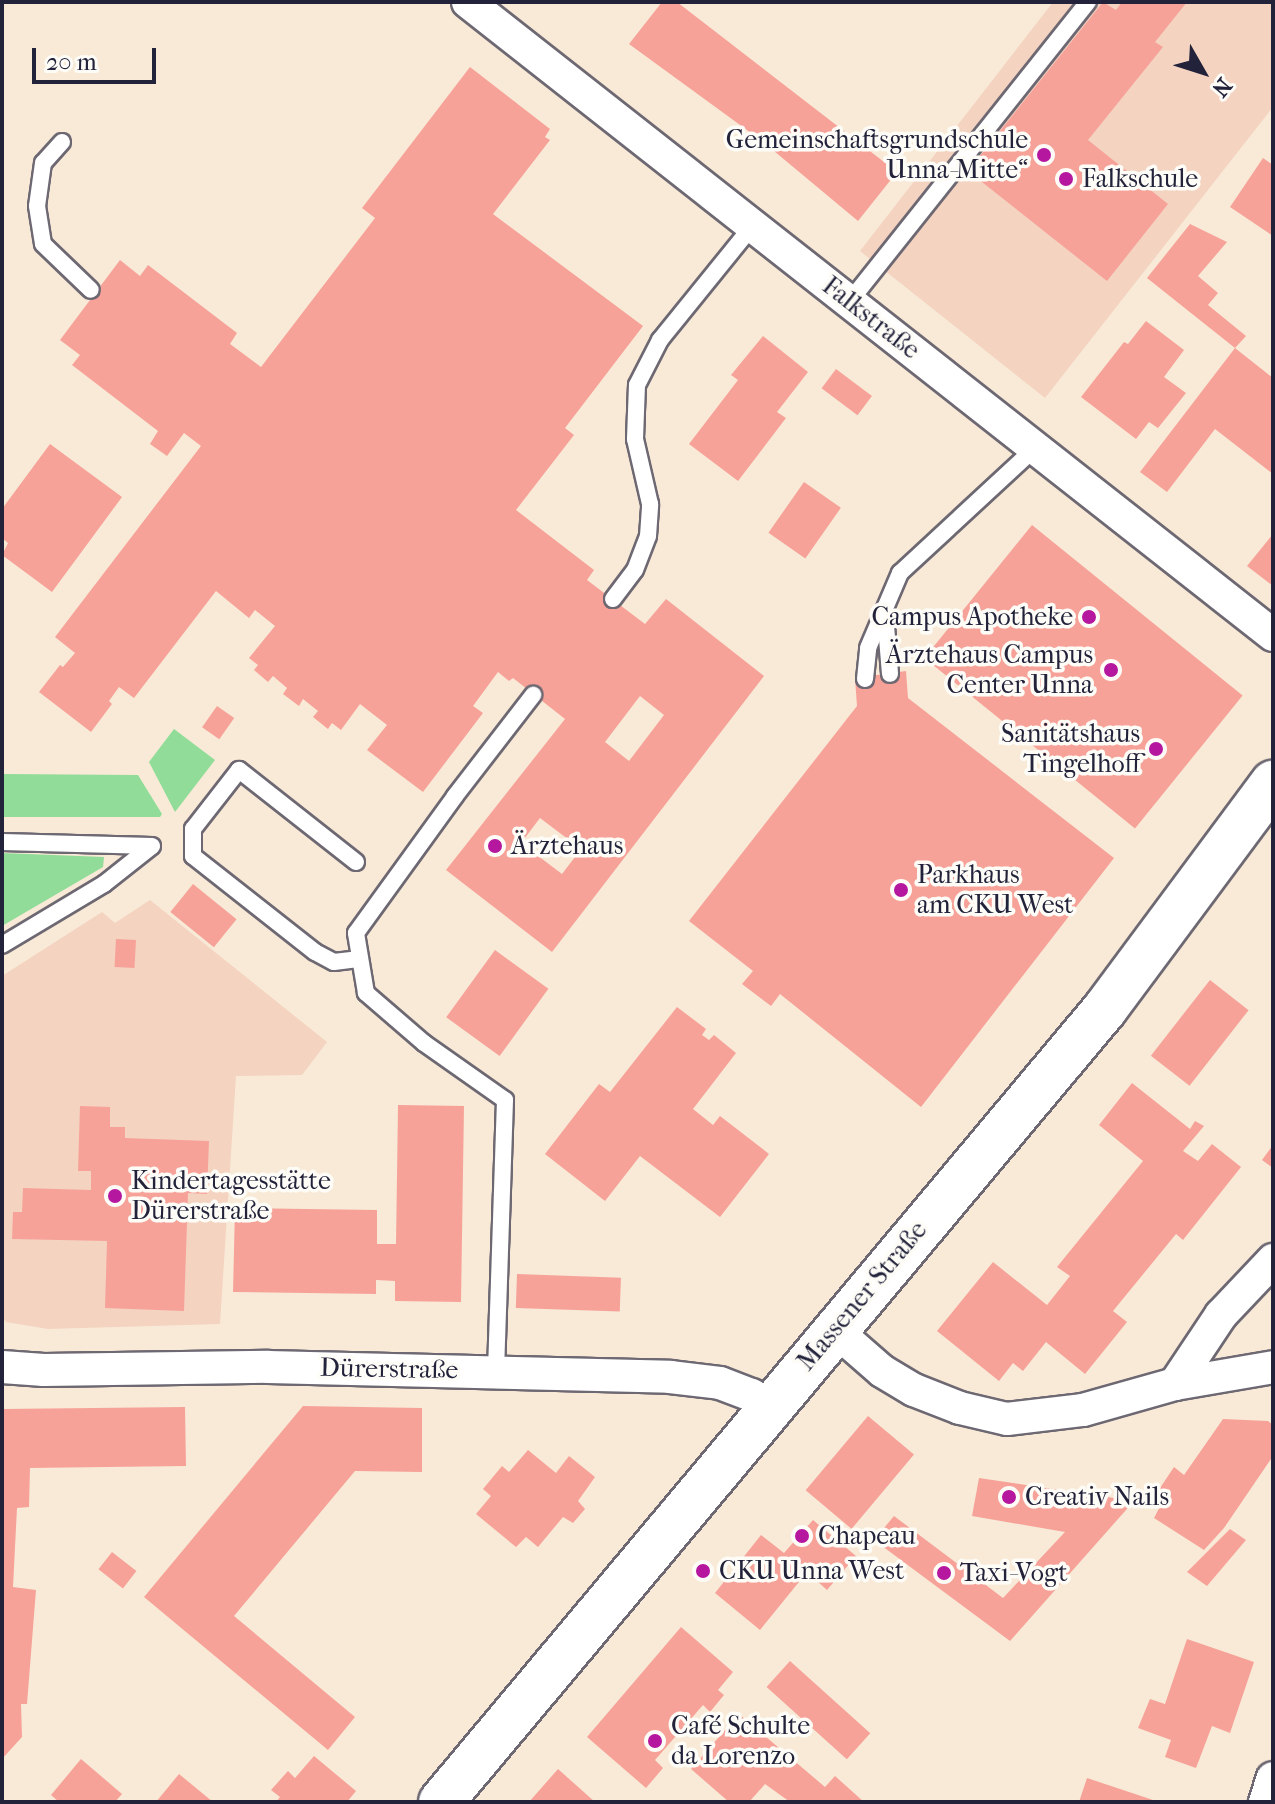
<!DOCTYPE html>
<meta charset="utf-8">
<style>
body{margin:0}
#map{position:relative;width:1275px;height:1804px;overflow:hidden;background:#f8ead7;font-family:"IM FELL French Canon",serif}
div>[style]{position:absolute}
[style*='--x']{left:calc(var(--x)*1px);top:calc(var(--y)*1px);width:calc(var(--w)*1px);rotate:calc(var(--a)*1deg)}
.built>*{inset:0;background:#f4d3c1}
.green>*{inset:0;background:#91dc98}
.building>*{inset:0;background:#f7a299;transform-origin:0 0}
.roads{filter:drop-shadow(2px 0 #6d6872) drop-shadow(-2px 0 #6d6872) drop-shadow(0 2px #6d6872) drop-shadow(0 -2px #6d6872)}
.lane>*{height:16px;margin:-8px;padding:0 8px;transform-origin:8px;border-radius:8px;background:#fff}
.street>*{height:32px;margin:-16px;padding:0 16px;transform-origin:16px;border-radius:16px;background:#fff}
.secondary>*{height:44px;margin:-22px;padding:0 22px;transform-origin:22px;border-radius:22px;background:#fff}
.dots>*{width:22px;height:22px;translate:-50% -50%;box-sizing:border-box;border:4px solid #fdfcf7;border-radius:50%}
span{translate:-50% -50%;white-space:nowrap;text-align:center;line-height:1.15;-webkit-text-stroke:7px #fdfcf7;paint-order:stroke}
.poi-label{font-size:26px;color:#22223b}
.right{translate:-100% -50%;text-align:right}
.left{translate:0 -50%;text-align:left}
.street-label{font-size:26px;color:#22223b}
.frame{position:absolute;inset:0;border:4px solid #22223b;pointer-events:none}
.north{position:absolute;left:1163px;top:32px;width:80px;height:80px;-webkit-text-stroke:6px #fdfcf7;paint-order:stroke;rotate:129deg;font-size:22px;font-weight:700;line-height:32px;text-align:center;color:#22223b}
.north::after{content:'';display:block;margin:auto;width:28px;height:36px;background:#22223b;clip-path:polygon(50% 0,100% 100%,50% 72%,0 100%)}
.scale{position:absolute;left:32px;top:48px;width:124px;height:36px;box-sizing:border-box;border:4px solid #22223b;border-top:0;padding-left:10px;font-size:24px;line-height:28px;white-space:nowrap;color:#22223b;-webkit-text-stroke:6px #fdfcf7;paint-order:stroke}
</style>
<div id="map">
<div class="built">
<div style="clip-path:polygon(1053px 2px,1273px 2px,1273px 107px,1045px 398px,860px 251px)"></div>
<div style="clip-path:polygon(150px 900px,327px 1042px,302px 1075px,236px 1076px,220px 1324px,48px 1329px,6px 1322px,2px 1316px,2px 976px,102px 912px,115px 923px)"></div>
</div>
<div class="green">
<div style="clip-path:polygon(174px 729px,215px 760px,175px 812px,149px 762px)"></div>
<div style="clip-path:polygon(2px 774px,138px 775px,162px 814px,160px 817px,2px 817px)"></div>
<div style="clip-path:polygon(2px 853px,104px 857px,103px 867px,2px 926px)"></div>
</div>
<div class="building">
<div style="clip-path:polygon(662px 2px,677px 2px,897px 172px,858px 221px,762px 141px,629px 44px)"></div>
<div style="clip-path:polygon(1103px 2px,1116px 10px,1122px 2px,1187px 2px,1155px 42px,1163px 47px,1088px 140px,1168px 204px,1107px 281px,968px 171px)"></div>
<div style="clip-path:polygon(evenodd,470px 67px,550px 129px,545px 137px,550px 140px,493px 214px,643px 326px,565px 428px,574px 435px,516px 510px,594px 570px,587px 580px,645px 624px,666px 599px,764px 676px,552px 952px,446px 870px,565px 719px,513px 678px,509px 681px,498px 672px,473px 706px,483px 713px,423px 792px,367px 750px,387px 725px,360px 704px,341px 730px,332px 723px,328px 729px,313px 717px,318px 711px,303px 699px,299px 706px,283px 694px,287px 688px,273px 676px,268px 682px,254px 670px,258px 665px,249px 658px,275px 626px,255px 610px,249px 618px,216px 591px,134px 698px,119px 687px,109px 701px,112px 704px,91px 732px,39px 692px,60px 665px,63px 667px,75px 653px,55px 637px,201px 446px,184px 433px,167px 456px,150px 444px,158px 431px,72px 365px,80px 355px,60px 340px,120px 260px,140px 276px,148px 265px,237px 333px,230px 344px,261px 367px,375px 218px,362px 208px,470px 67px,640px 696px,664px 715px,629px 761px,605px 742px,640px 696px,470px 67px,540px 818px,581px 849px,562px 874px,521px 843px,540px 818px)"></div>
<div style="clip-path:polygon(1263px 158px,1273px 165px,1273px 236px,1230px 207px)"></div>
<div style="clip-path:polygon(1190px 224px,1227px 242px,1198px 276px,1218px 293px,1208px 305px,1246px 336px,1235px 348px,1147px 278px)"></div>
<div style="clip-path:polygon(1146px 321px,1184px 350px,1164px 377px,1186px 393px,1158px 428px,1149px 422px,1136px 439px,1081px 397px,1124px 342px,1128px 344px)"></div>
<div style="clip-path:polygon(763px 336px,808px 372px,777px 412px,786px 418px,738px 481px,689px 444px,738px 380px,731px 375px)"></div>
<div style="clip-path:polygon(1235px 348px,1273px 378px,1273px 474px,1215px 429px,1167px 492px,1140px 472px)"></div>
<div style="left:836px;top:369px;width:45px;height:24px;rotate:37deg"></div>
<div style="clip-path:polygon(50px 444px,122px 497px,52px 592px,2px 555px,8px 543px,2px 538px,2px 509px)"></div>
<div style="left:804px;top:482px;width:45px;height:62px;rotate:35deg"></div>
<div style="left:1032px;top:525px;width:271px;height:171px;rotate:39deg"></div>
<div style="clip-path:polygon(1273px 534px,1273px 586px,1247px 566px)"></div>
<div style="clip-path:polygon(906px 671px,908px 698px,1114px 858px,921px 1107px,780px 994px,771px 1006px,742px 984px,753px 971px,689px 921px,857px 706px,855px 678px)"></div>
<div style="left:217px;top:706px;width:21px;height:26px;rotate:35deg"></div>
<div style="left:193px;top:884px;width:56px;height:36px;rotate:39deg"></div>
<div style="left:116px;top:939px;width:20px;height:28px;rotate:3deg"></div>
<div style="left:495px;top:950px;width:66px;height:83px;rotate:36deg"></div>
<div style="left:1210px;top:980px;width:49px;height:96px;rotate:38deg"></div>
<div style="clip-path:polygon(677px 1007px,706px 1029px,702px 1035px,709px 1040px,714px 1035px,736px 1053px,693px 1109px,713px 1125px,720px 1116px,769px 1154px,720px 1217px,640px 1156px,605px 1201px,545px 1154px,599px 1084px,610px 1092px)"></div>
<div style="clip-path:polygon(1132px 1083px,1190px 1129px,1195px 1121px,1204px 1126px,1183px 1151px,1198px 1161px,1212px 1144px,1241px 1167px,1183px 1240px,1176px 1234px,1113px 1311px,1127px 1322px,1085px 1374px,1046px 1342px,1023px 1371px,1013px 1363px,999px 1381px,937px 1331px,993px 1262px,1047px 1305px,1070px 1276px,1057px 1267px,1143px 1161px,1099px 1125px)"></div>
<div style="clip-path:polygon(398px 1105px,464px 1106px,461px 1302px,395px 1301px,395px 1281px,376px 1280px,376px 1294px,233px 1292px,235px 1208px,377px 1210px,377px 1244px,396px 1244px)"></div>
<div style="clip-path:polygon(80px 1106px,110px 1107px,110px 1127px,125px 1127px,125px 1138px,209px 1141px,207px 1194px,188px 1193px,184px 1311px,105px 1308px,107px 1241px,12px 1239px,13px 1212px,22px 1212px,23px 1188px,91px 1190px,91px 1171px,78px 1171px)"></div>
<div style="clip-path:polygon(1273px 1145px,1273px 1168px,1262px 1160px)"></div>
<div style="left:517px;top:1274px;width:104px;height:34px;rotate:2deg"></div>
<div style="clip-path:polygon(303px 1406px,422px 1408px,422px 1472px,355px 1471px,234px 1616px,355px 1717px,328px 1750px,144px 1597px)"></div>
<div style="clip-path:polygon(185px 1407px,186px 1466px,30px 1468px,29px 1507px,17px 1508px,13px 1587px,36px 1590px,27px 1704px,21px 1704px,22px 1737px,2px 1759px,2px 1409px)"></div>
<div style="left:868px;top:1416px;width:60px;height:97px;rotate:40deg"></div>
<div style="clip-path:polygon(1223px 1419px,1268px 1421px,1273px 1425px,1273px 1456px,1224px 1528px,1204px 1550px,1154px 1518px,1166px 1495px,1158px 1491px,1174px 1467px,1184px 1475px)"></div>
<div style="clip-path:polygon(528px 1450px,556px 1473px,569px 1456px,595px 1477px,578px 1501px,585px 1509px,573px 1523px,563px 1517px,538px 1547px,526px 1537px,516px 1547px,476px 1514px,491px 1496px,483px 1489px,502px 1466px,509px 1472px)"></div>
<div style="clip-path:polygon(979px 1478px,1134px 1501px,1010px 1641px,874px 1540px,894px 1516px,1003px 1598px,1065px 1532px,972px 1516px)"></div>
<div style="clip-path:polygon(813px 1520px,856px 1556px,827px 1590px,807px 1572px,760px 1630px,715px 1593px,761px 1535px,784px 1553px)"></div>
<div style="clip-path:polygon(1230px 1529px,1246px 1540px,1207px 1586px,1187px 1572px)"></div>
<div style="left:112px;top:1552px;width:31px;height:22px;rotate:38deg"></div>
<div style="clip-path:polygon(681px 1627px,733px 1672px,718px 1690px,724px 1695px,710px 1712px,703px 1705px,655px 1760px,663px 1768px,646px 1788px,587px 1737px)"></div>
<div style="clip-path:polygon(1187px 1639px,1254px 1662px,1230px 1733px,1212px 1726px,1196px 1768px,1165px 1757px,1171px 1740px,1138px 1728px,1150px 1699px,1165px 1704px)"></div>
<div style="left:790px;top:1661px;width:108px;height:35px;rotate:42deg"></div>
<div style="clip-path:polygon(739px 1714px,825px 1787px,835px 1776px,864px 1802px,790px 1802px,765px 1784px,749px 1802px,729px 1802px,691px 1769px)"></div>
<div style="clip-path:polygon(314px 1756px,356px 1791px,347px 1802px,276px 1802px,280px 1797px,271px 1790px,288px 1771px,295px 1778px)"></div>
<div style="clip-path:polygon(81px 1759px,122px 1794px,115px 1802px,59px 1802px,51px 1795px)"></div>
<div style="clip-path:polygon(558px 1769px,595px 1802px,529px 1802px)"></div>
<div style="clip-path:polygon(179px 1774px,213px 1802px,156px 1802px)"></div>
<div style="clip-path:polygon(1087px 1778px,1156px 1801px,1156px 1802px,1079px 1802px)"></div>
</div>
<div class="roads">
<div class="lane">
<div style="--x:62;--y:142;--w:28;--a:132"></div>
<div style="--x:43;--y:163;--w:43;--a:97.9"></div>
<div style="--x:37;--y:206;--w:38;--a:81"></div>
<div style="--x:43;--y:244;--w:66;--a:43.8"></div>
<div style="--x:850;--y:301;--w:382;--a:-51.5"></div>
<div style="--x:613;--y:599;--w:36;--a:-53"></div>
<div style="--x:635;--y:570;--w:36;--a:-69"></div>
<div style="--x:648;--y:536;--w:32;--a:-86"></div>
<div style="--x:650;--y:504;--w:67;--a:-103"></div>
<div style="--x:635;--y:439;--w:54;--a:-87.9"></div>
<div style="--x:637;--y:385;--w:51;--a:-62.9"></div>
<div style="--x:660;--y:340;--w:148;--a:-51"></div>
<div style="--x:885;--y:614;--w:60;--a:85.2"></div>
<div style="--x:865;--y:679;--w:31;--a:-84"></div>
<div style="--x:868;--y:648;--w:82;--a:-66.9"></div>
<div style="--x:900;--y:573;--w:185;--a:-42.8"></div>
<div style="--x:2;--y:842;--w:150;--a:1.5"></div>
<div style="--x:356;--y:862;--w:149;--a:-141.8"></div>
<div style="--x:239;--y:770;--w:75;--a:127.9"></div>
<div style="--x:193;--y:829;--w:27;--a:90"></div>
<div style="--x:193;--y:856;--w:155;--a:38.2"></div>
<div style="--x:315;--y:952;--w:21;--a:28"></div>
<div style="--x:334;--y:962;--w:26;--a:-7"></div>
<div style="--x:2;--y:945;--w:119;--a:-30.9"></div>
<div style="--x:104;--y:884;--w:61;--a:-38.4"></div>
<div style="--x:496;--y:1371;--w:271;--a:-88.1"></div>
<div style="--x:505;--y:1100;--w:99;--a:-144.9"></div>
<div style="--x:424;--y:1043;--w:77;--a:-139.2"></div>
<div style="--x:366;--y:993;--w:61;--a:-99.5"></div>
<div style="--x:356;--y:933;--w:169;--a:-54.1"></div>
<div style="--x:455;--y:796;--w:128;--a:-52.3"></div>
</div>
<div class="street">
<div style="--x:468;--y:2;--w:1024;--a:38.18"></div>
<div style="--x:835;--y:1330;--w:62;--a:41.1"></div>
<div style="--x:882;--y:1371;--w:37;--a:31"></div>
<div style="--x:914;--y:1390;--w:49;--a:21.4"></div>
<div style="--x:960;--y:1408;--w:48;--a:13.2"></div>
<div style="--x:1007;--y:1419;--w:77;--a:-6.8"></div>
<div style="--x:1083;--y:1410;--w:96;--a:-15.8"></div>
<div style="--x:1175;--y:1384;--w:99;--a:-9.8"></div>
<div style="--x:2;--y:1367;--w:42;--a:4.1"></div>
<div style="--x:44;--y:1370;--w:224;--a:-0.8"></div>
<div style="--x:268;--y:1367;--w:402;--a:1.4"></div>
<div style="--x:670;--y:1377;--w:50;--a:6.8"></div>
<div style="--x:720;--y:1383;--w:34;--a:21"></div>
<div style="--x:752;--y:1395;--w:21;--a:35"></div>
<div style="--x:1175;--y:1384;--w:83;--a:-56.3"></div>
<div style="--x:1221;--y:1315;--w:76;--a:-46.6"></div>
<div style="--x:1265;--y:1802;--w:25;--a:-72"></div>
</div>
<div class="secondary">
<div style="--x:441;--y:1802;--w:1034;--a:-50.06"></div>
<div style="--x:1105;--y:1009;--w:282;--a:-53.4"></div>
</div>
</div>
<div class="dots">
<div style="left:1044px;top:155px;background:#b5179e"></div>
<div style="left:1066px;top:179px;background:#b5179e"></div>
<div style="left:1089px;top:617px;background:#b5179e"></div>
<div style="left:1111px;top:670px;background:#b5179e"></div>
<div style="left:1156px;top:749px;background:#b5179e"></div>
<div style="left:495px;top:846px;background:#b5179e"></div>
<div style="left:901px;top:890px;background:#b5179e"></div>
<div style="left:115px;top:1196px;background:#b5179e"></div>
<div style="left:1009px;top:1497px;background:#b5179e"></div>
<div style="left:802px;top:1536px;background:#b5179e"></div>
<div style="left:703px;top:1571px;background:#b5179e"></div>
<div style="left:944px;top:1573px;background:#b5179e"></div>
<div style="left:655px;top:1741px;background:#b5179e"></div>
</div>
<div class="poi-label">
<span class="right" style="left:1028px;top:155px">Gemeinschaftsgrundschule<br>Unna-Mitte“</span>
<span class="left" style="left:1082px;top:179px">Falkschule</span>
<span class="right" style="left:1073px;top:617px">Campus Apotheke</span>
<span class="right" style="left:1093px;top:670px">Ärztehaus Campus<br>Center Unna</span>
<span class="right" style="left:1140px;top:749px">Sanitätshaus<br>Tingelhoff</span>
<span class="left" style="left:511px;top:846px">Ärztehaus</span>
<span class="left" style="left:917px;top:890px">Parkhaus<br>am CKU West</span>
<span class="left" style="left:131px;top:1196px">Kindertagesstätte<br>Dürerstraße</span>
<span class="left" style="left:1025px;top:1497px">Creativ Nails</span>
<span class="left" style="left:818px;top:1536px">Chapeau</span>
<span class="left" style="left:719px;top:1571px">CKU Unna West</span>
<span class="left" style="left:960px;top:1573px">Taxi-Vogt</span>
<span class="left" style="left:671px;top:1741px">Café Schulte<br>da Lorenzo</span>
</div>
<div class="street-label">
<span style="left:871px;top:318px;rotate:38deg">Falkstraße</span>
<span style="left:862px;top:1296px;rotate:-50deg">Massener Straße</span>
<span style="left:389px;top:1369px;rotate:1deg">Dürerstraße</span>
</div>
<div class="frame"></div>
<div class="north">N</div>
<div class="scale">20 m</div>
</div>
